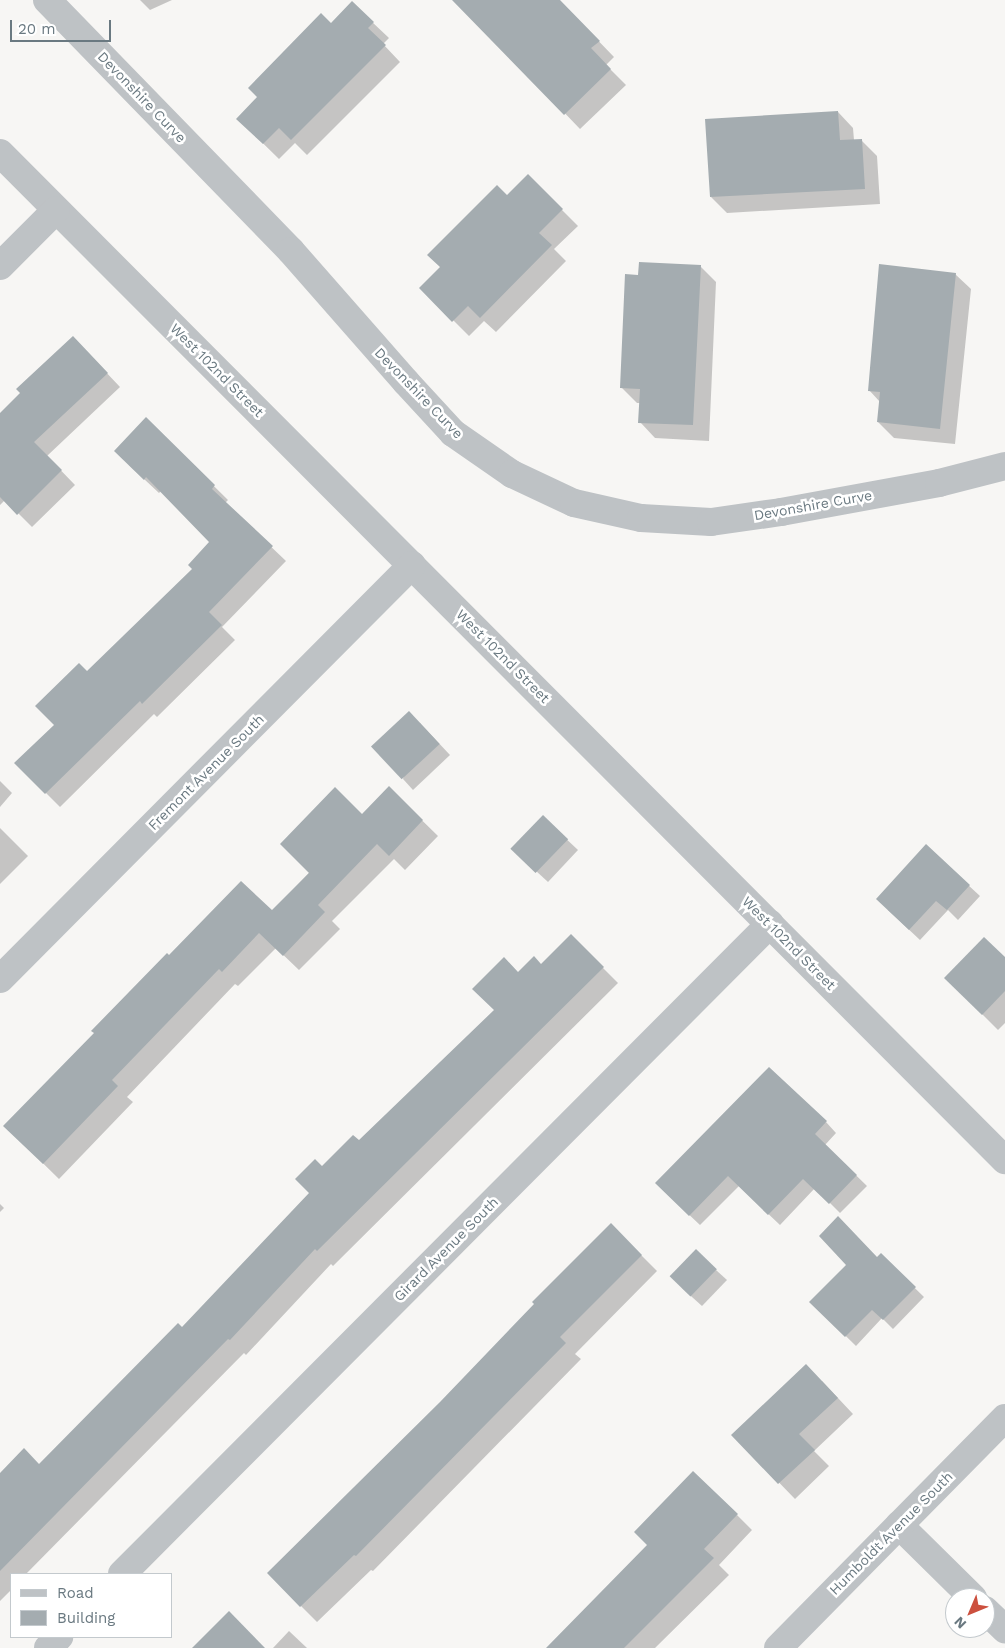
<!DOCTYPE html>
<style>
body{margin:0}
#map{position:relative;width:1005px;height:1648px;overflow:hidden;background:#f7f6f4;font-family:"Work Sans",sans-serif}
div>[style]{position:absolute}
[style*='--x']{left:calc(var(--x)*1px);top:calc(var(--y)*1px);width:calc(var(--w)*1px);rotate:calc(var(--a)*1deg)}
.shadow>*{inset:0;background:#0003}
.building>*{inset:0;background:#a4acb0;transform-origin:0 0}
.minor>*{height:28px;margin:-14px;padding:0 14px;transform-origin:14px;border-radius:14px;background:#bec2c5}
.tertiary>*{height:28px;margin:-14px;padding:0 14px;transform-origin:14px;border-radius:14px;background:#bec2c5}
span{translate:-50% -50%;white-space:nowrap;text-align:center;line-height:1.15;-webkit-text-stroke:5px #fff;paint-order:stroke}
.street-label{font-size:14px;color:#6a7981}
.legend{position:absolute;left:10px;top:1573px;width:162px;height:65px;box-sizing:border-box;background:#fff;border:1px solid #c3c9cd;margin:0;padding:6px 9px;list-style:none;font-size:15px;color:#6a7981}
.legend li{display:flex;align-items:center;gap:10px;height:25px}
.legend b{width:25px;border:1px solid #c3c9cd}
.north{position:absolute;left:945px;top:1588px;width:50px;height:50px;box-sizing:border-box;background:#fff;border:1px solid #c3c9cd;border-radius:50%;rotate:225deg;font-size:14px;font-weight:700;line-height:20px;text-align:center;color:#6a7981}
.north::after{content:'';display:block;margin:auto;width:18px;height:22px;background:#cc503e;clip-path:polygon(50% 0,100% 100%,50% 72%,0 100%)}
.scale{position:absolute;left:10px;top:20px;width:101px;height:22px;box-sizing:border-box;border:2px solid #6a7981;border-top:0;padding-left:6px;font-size:15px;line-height:18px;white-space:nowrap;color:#6a7981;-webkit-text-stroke:4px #fff;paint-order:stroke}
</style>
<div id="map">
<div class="shadow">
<div style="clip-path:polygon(140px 0,172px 0,150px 10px)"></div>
<div style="clip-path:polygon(456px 0,559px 0,614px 57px,606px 65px,626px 85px,580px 129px)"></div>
<div style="clip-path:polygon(352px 3px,389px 38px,383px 44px,400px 62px,307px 155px,295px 143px,279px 159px,238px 119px)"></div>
<div style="clip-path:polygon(838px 112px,853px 128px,854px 140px,861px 140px,877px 156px,880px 204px,727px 213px,711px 197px)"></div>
<div style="clip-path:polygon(528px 176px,578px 226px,554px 249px,566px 261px,496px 332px,484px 321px,469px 336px,421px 288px)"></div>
<div style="clip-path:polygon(700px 266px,716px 282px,709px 441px,655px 438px,640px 422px,641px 403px,637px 403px,621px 387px,640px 276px)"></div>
<div style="clip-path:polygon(955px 274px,971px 289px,955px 444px,894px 438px,878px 422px,880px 402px,869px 390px)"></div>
<div style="clip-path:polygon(86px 351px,120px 387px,47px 456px,75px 485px,32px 527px,5px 500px,0 505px,0 415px)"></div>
<div style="clip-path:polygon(146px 419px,228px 500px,225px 503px,286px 561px,222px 627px,235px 640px,157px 717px,154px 714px,60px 807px,16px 763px,55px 725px,87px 673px,194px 569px,211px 542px,161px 491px,159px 493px,129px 465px)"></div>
<div style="clip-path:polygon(420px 723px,450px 755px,413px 790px,403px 779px)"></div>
<div style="clip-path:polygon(0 781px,12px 793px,0 807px)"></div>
<div style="clip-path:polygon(389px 788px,438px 836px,405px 870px,394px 859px,332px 921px,340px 929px,299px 970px,276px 948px,238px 986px,235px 984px,127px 1097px,133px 1102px,59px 1179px,5px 1126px,169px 957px,272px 912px)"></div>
<div style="clip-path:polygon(543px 817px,578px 850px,548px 882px,523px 859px)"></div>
<div style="clip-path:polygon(0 828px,28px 856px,0 884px)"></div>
<div style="clip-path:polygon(926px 846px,980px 896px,958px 920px,948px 910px,920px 940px,888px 910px)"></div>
<div style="clip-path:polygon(571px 936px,618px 983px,333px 1266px,331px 1264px,246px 1355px,244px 1353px,26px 1574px,11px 1574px,11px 1590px,0 1601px,0 1475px,39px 1465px,182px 1329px,310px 1193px,322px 1168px,359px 1142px,495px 1010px,518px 974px,541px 965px)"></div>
<div style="clip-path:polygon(1005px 959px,1005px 1023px,998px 1030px,946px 978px)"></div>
<div style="clip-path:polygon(826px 1122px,836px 1133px,825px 1145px,867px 1186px,840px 1213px,815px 1188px,780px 1225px,739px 1186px,700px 1225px,667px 1194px)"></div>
<div style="clip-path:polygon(0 1204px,4px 1208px,0 1212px)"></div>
<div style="clip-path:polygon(611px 1225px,657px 1271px,575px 1354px,581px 1359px,373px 1571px,371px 1570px,317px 1622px,268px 1573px,440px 1403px)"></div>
<div style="clip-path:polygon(881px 1255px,924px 1297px,893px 1329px,882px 1318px,856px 1346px,811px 1302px)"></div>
<div style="clip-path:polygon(716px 1270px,727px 1280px,702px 1306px,682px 1288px)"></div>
<div style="clip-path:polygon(822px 1381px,853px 1414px,814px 1451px,829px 1466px,795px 1499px,733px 1435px)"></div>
<div style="clip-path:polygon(737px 1515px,752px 1530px,719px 1565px,729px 1575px,655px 1648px,548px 1648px,648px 1545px)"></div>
<div style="clip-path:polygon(289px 1631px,307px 1648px,273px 1648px)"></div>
</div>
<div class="building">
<div style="clip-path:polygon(452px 0,560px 0,600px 41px,591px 48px,611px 69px,564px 115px)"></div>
<div style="clip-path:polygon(352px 1px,374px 22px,368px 28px,386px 45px,291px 140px,279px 128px,263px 144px,236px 119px,257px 97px,248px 88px,321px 13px,331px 23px)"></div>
<div style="clip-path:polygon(838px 111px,840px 140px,862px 139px,865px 189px,710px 197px,705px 119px)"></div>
<div style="clip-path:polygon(528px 174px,563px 209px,539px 233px,552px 245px,480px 318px,468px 306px,452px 322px,419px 288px,440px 267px,427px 255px,497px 185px,507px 195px)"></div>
<div style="clip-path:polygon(639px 262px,701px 265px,693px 425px,638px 423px,640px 389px,620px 388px,625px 274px,638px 275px)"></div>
<div style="clip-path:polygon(879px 264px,956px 273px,940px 429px,877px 422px,880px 392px,868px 391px)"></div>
<div style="clip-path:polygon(73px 336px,108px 373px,34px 442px,62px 470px,17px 515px,0 497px,0 413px,20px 393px,16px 389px)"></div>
<div style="clip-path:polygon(146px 417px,215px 485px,212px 489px,273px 546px,209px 612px,222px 625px,142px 704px,140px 701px,45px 794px,14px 763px,54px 725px,35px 706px,79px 663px,87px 671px,192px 569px,188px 565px,209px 542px,146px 477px,144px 480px,114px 451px)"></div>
<div style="left:409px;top:711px;width:45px;height:52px;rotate:47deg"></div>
<div style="clip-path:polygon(389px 786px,423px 820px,389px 856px,377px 844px,318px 905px,325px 912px,283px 956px,259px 933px,222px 972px,219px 969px,112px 1080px,118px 1086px,43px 1164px,3px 1126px,94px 1033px,91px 1031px,167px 953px,169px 955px,241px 881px,272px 910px,309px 873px,280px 844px,335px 787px,362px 814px)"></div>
<div style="left:543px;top:815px;width:35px;height:47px;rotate:44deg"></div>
<div style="clip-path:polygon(926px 844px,970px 885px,947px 910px,936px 901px,909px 930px,876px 899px)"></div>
<div style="clip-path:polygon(571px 934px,604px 967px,317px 1251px,315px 1249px,230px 1340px,228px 1339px,0 1571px,0 1473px,24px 1448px,39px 1464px,178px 1323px,182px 1327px,309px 1193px,295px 1179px,315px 1159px,322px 1166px,353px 1135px,359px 1140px,494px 1010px,472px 989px,504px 957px,518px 972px,534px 956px,541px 964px)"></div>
<div style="clip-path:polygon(984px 937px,1005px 957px,1005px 991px,982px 1015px,944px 978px)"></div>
<div style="clip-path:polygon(769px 1067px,827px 1121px,815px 1134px,857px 1175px,829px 1204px,803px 1179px,768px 1215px,728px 1176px,689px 1216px,655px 1183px)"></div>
<div style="clip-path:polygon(838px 1216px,877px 1257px,881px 1253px,916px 1287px,883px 1320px,872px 1310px,845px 1337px,809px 1302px,846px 1265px,819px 1236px)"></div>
<div style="clip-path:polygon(611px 1223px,642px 1255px,560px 1337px,566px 1343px,356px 1556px,354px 1555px,300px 1607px,267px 1573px,440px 1402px,534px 1304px,532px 1302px)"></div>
<div style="left:696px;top:1249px;width:29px;height:38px;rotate:44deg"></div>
<div style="clip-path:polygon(806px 1364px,838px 1398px,799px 1434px,815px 1450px,778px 1484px,731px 1435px)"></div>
<div style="clip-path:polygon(693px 1471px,738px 1514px,704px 1549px,714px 1558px,624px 1648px,546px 1648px,647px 1545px,634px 1532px)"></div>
<div style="clip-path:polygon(229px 1611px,265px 1648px,192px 1648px)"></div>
</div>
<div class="minor">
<div style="--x:47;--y:0;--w:350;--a:45.8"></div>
<div style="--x:291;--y:251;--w:174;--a:48.7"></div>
<div style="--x:406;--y:382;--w:69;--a:47.3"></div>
<div style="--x:453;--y:433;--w:72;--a:34.8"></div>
<div style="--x:512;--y:474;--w:68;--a:25.1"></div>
<div style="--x:574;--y:503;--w:69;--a:12.6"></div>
<div style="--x:641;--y:518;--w:70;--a:3.3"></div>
<div style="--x:711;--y:522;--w:71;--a:-8.1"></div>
<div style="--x:781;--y:512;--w:161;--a:-10.4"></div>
<div style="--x:939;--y:483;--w:68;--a:-14.4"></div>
<div style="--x:0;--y:153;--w:1423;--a:45.06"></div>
<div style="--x:0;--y:266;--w:79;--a:-45"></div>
<div style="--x:0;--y:979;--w:584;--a:-45.14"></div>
<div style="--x:899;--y:1525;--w:104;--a:44.6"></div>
<div style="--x:122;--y:1574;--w:918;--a:-45.09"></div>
<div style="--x:985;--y:1610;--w:28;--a:44"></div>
<div style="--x:48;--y:1648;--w:16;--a:-45"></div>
</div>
<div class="tertiary">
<div style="--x:778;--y:1648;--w:323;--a:-45.4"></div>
</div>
<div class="street-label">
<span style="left:142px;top:97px;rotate:46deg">Devonshire Curve</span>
<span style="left:217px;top:370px;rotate:45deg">West 102nd Street</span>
<span style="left:419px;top:393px;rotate:46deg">Devonshire Curve</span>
<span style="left:813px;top:505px;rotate:-10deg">Devonshire Curve</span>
<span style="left:503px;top:656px;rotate:45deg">West 102nd Street</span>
<span style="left:206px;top:772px;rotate:-45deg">Fremont Avenue South</span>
<span style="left:789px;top:943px;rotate:45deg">West 102nd Street</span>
<span style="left:446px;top:1249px;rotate:-45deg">Girard Avenue South</span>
<span style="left:891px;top:1533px;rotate:-45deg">Humboldt Avenue South</span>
</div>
<ul class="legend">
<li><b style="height:6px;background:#bec2c5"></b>Road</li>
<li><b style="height:14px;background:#a4acb0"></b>Building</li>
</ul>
<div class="north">N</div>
<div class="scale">20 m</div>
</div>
